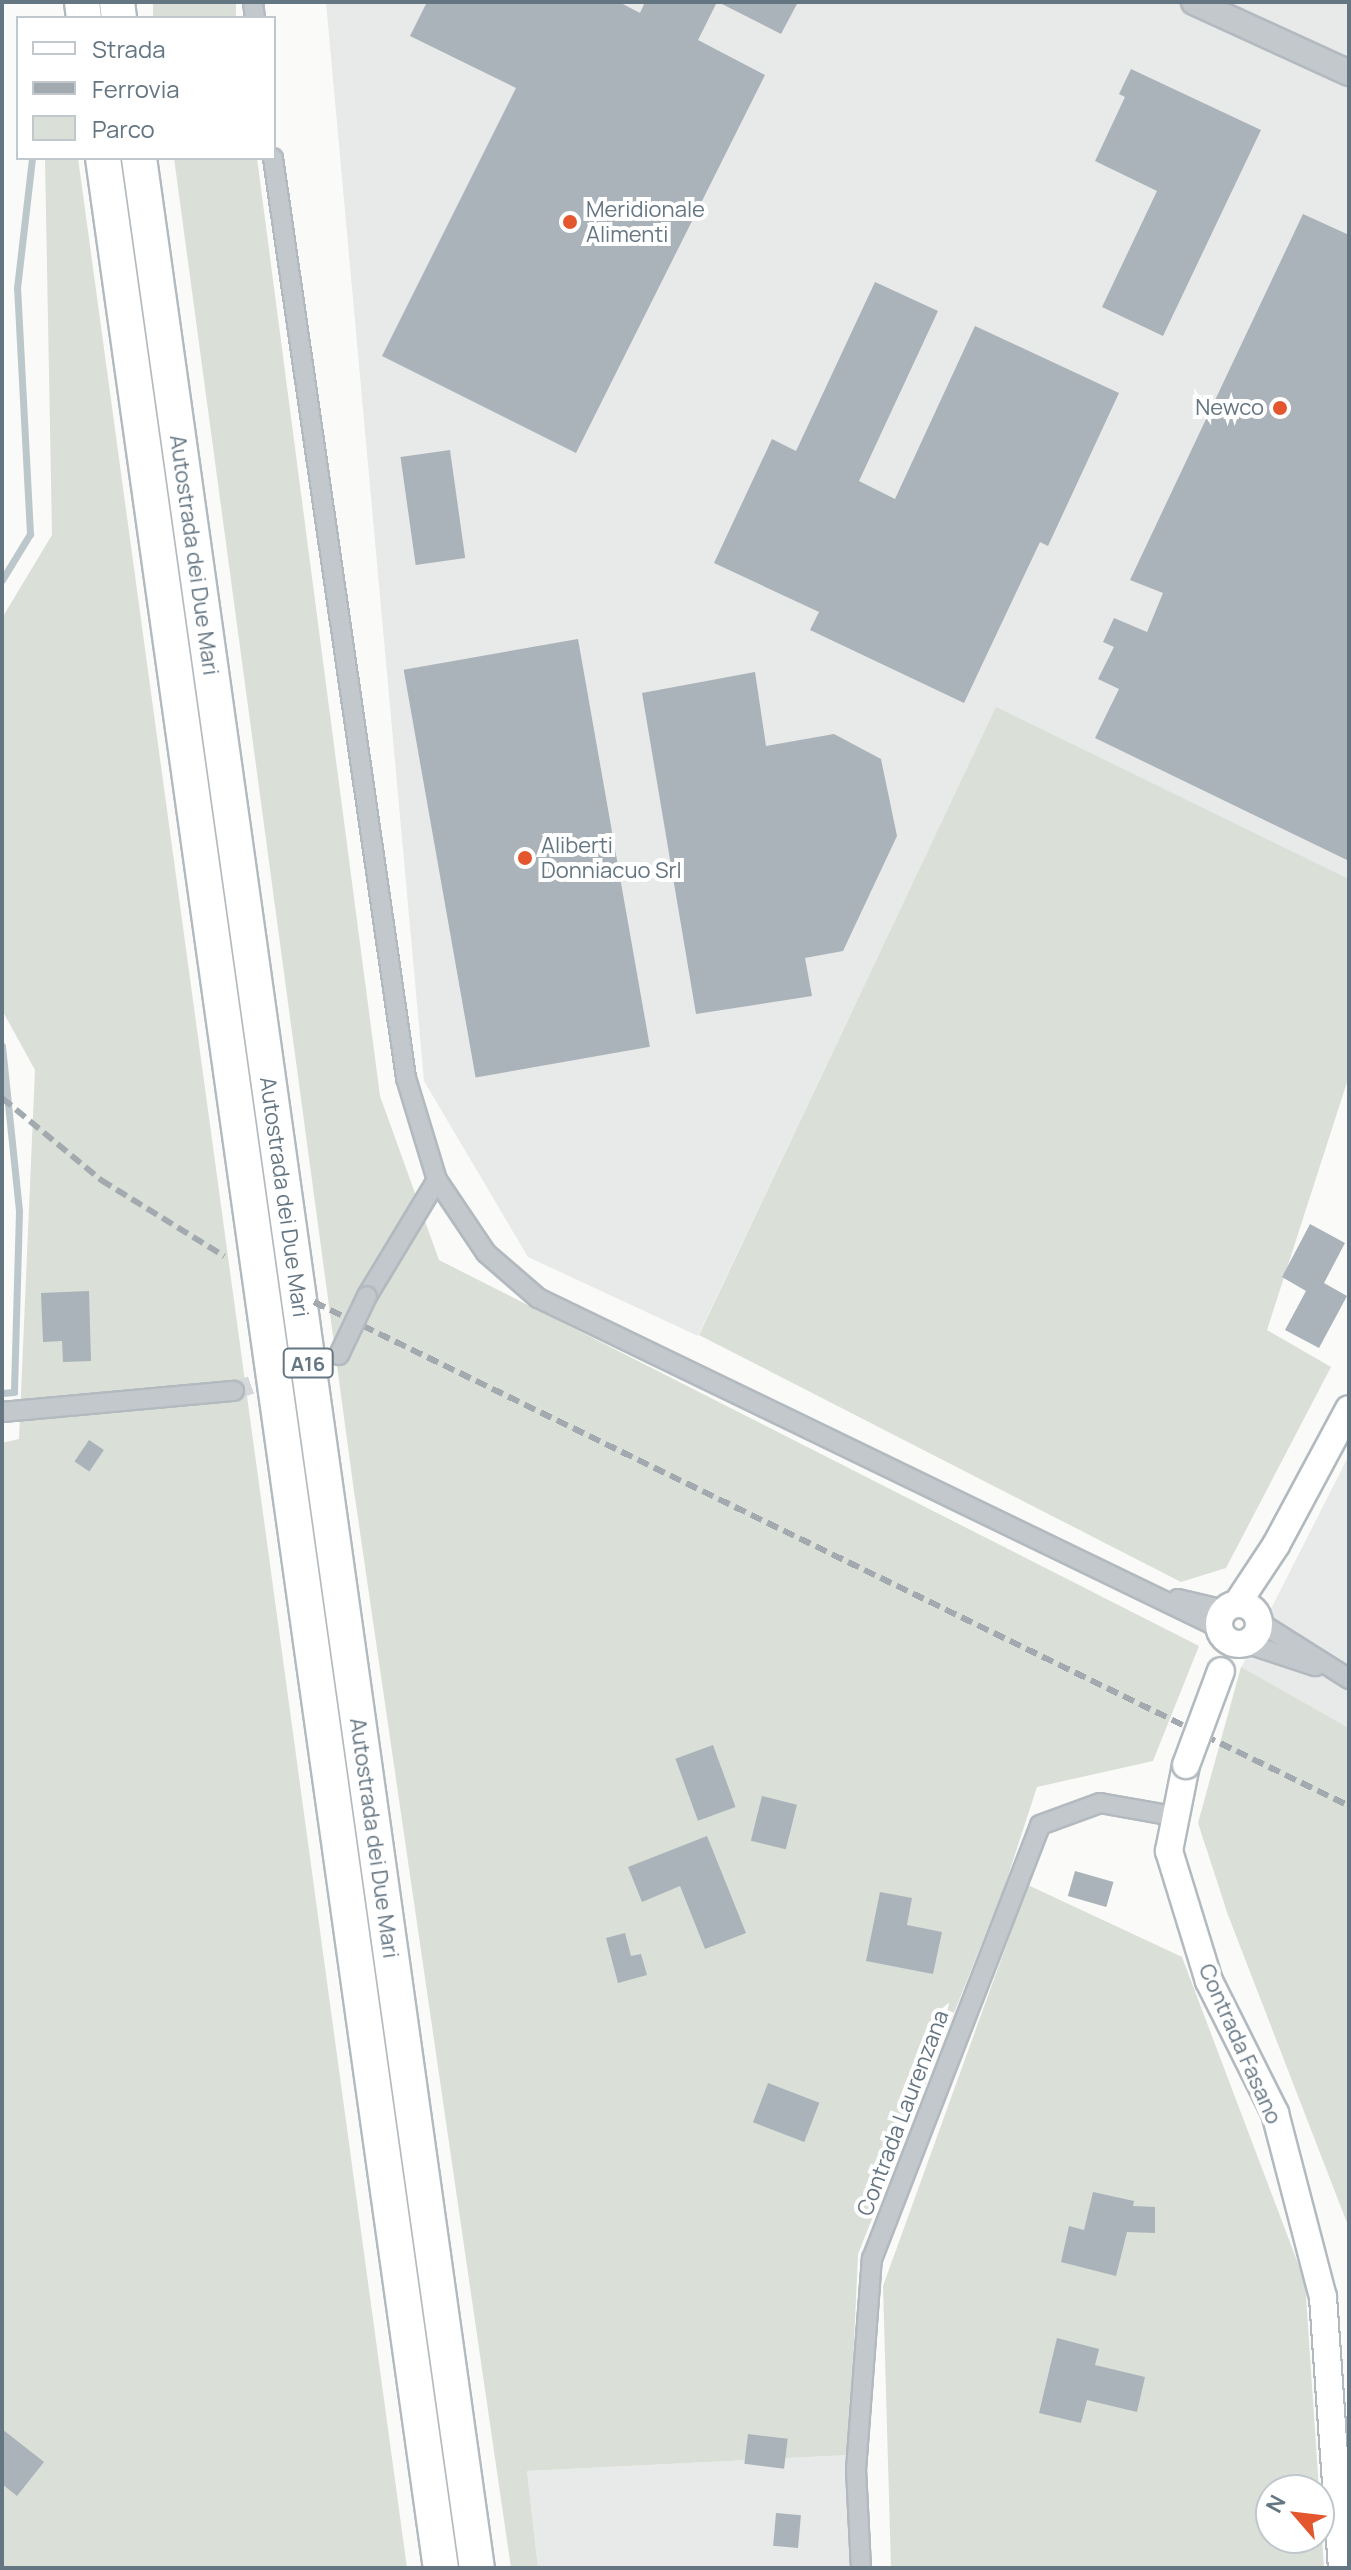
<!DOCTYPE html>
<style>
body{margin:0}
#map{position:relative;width:1351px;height:2570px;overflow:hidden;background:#fafaf8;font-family:Manrope,sans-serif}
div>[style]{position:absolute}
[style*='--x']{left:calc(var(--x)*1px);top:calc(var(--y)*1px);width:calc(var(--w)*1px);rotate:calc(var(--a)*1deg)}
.built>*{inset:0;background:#e8e9e9}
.green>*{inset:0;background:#dadfd7;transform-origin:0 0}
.stream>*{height:7px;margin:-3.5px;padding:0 3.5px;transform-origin:3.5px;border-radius:3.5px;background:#bbc7cb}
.building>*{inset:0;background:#aab3b9;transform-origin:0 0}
.minor-tunnel>*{height:18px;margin-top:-9px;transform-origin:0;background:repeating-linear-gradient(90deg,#d5d9db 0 18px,transparent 0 27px)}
.roads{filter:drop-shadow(2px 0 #b3babf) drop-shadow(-2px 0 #b3babf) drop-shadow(0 2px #b3babf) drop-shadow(0 -2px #b3babf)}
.minor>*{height:18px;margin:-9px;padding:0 9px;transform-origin:9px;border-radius:9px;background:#c3c8cc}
.tertiary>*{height:24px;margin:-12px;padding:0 12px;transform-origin:12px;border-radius:12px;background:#c3c8cc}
.secondary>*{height:26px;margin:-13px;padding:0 13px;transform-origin:13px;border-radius:13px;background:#fff}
.secondary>.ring{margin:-13px;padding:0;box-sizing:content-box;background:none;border:26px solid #fff;border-radius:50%}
.motorway>*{height:34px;margin:-17px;padding:0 17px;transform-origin:17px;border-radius:17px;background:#fff}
.rail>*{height:6px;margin-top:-3px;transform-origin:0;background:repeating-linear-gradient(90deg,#a2aab0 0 12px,transparent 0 18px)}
.bridges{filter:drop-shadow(2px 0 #b3babf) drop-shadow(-2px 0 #b3babf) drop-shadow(0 2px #b3babf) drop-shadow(0 -2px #b3babf)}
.minor-bridge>*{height:18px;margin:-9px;padding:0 9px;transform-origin:9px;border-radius:9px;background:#c3c8cc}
.secondary-bridge>*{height:26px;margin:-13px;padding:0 13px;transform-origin:13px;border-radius:13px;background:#fff}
.dots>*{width:22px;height:22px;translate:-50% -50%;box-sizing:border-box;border:4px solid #fff;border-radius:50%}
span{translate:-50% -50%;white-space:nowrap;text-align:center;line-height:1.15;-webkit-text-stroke:8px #fff;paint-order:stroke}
.shield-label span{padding:2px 6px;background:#fff;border:2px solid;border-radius:6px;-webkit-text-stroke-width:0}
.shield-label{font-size:20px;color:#657683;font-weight:700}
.poi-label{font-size:22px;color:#657683}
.left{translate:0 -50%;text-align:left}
.right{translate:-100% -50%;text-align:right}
.street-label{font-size:22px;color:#657683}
.frame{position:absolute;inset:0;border:4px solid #657683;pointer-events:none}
.legend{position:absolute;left:16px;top:16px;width:260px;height:144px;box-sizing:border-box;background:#fff;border:2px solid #c1c8cd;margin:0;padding:10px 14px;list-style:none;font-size:24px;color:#657683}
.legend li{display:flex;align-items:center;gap:16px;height:40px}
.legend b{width:40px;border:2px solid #c1c8cd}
.north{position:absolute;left:1255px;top:2474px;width:80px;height:80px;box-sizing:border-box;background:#fff;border:2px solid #c1c8cd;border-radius:50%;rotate:298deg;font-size:22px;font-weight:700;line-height:32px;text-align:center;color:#657683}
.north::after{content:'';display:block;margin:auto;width:28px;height:36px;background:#e4572e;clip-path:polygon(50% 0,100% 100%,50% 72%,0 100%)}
</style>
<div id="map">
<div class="built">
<div style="clip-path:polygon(326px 2px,1349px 2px,1349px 879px,996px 708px,698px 1336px,528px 1257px,424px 1081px)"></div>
<div style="clip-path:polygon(1349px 1455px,1349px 1728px,1241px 1668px)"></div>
<div style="clip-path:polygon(849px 2455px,850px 2568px,538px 2568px,527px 2471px)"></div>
</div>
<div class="green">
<div style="left:153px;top:2px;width:83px;height:16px"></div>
<div style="clip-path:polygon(45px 158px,78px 158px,407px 2568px,2px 2568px,2px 1443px,19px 1439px,35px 1070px,2px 1010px,2px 618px,52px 535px)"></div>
<div style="clip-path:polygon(174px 158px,257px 158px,380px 1096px,439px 1260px,1199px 1646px,1153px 1761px,1037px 1787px,1005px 1885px,858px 2254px,849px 2455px,527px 2471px,538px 2568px,511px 2568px,353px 1484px)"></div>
<div style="clip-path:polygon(996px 707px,1349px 879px,1349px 1076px,1267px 1330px,1331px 1367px,1226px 1568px,1181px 1582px,699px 1335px)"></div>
<div style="clip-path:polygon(1241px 1667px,1349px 1728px,1349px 2228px,1228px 1915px,1198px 1823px)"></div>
<div style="clip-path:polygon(1028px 1885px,1182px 1957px,1305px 2282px,1319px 2490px,1271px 2490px,1271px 2538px,1319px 2538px,1319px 2496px,1324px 2568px,891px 2568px,883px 2286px)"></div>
</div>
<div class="stream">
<div style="--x:2;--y:580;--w:54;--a:-58.7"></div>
<div style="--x:30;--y:534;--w:246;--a:-93"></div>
<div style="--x:17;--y:288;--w:131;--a:-83.4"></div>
<div style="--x:2;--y:1046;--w:166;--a:84.1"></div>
<div style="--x:19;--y:1211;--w:181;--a:91.6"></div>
<div style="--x:14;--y:1392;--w:12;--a:175"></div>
</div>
<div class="building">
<div style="clip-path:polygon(427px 2px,619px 2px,640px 13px,645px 2px,717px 2px,698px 40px,765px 75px,576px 453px,382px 356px,516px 88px,410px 36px)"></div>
<div style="clip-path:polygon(718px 2px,798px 2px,781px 34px)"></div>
<div style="clip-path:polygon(1131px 69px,1261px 130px,1163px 336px,1102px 307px,1157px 191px,1095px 161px,1125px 97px,1119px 94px)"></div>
<div style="clip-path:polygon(1303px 214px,1349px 235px,1349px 861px,1095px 738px,1119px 689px,1098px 679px,1114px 647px,1103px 642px,1114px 618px,1147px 632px,1163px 593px,1130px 580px)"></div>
<div style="clip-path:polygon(875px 282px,938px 311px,859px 481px,895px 499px,975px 326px,1119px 393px,1048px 546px,1040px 542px,964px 703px,810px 630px,819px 612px,714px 563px,772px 439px,796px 451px)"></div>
<div style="left:450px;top:450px;width:109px;height:50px;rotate:82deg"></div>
<div style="left:578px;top:639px;width:414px;height:177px;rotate:80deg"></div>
<div style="clip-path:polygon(755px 672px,766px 746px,834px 734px,881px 759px,897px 836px,843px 951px,805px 958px,812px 996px,696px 1014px,642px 693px)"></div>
<div style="clip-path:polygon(1310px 1224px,1345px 1243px,1324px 1283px,1347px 1296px,1319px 1348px,1285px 1330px,1306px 1291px,1282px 1277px)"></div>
<div style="clip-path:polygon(89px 1291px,91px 1361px,63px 1362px,62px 1341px,43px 1342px,41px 1293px)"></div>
<div style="left:89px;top:1440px;width:18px;height:26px;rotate:34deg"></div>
<div style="left:713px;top:1745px;width:66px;height:40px;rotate:70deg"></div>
<div style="left:762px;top:1796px;width:36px;height:46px;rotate:14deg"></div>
<div style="clip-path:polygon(707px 1836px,746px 1933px,705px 1949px,680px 1886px,642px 1902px,628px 1867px)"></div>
<div style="left:1075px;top:1871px;width:40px;height:26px;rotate:16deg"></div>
<div style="clip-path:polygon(880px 1892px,912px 1898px,907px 1925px,942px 1932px,933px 1974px,866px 1961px)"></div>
<div style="clip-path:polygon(625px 1933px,631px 1956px,641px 1954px,647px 1975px,618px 1983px,606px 1938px)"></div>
<div style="left:768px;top:2083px;width:55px;height:42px;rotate:21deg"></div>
<div style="clip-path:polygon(1093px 2192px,1134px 2201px,1133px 2206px,1155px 2207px,1155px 2233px,1127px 2232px,1116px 2276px,1061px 2262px,1069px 2226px,1084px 2230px)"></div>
<div style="clip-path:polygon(1057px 2338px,1099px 2349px,1095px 2365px,1145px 2377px,1137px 2412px,1087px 2400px,1081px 2423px,1039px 2413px)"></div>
<div style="clip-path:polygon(2px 2429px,44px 2462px,17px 2496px,2px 2484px)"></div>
<div style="left:748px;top:2434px;width:40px;height:30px;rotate:7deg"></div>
<div style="left:776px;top:2513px;width:25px;height:33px;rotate:5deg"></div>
</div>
<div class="minor-tunnel">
<div style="--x:234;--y:1391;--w:49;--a:-19.2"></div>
</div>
<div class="roads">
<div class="minor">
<div style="--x:253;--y:2;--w:16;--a:83"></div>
<div style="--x:273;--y:158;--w:930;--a:81.77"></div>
<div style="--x:406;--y:1078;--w:107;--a:73.1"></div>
<div style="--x:437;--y:1180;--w:88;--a:56.1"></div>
<div style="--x:486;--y:1253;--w:69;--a:40.9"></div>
<div style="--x:538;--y:1298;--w:758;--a:25.82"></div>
<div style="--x:367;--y:1296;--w:135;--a:-58.9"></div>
<div style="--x:2;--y:1412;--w:233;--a:-5.2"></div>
<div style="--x:1178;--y:1599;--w:48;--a:13.2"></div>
<div style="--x:1259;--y:1622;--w:107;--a:32.3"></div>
<div style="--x:1245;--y:1643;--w:74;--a:18.2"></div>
<div style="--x:861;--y:2568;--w:98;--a:-92.9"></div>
<div style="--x:856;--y:2470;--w:212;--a:-85.7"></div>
<div style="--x:872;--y:2259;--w:465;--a:-68.8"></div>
<div style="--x:1040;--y:1825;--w:64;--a:-20.1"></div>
<div style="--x:1100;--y:1803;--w:75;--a:10"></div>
</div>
<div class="tertiary">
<div style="--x:1194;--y:2;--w:170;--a:24.6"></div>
</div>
<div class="secondary">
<div style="--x:1237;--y:1604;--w:71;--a:-56.5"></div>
<div style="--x:1276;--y:1545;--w:154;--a:-61.8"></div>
<div class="ring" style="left:1219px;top:1604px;width:14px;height:14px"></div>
<div style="--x:1186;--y:1765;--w:88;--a:101.2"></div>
<div style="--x:1169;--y:1851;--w:136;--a:72.9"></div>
<div style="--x:1209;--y:1981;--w:148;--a:63.4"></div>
<div style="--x:1275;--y:2113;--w:190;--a:75.4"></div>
<div style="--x:1323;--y:2297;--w:272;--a:86"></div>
</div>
<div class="motorway">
<div style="--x:82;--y:2;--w:16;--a:83"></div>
<div style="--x:117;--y:2;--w:16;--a:83"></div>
<div style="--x:103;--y:158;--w:2434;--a:82.02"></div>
<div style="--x:139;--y:158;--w:2434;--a:82.02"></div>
</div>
</div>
<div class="rail">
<div style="--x:2;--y:1098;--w:129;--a:39.6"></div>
<div style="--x:101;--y:1180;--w:145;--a:31.7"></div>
<div style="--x:314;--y:1302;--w:1151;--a:25.96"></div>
</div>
<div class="bridges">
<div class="minor-bridge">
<div style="--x:339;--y:1355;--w:65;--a:-64.6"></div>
</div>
<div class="secondary-bridge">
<div style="--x:1186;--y:1765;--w:100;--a:-69.6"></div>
</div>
</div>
<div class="dots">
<div style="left:570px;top:222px;background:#e4572e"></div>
<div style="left:1280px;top:408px;background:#e4572e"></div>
<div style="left:525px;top:858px;background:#e4572e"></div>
</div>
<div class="shield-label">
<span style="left:308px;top:1363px">A16</span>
</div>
<div class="poi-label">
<span class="left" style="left:586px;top:222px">Meridionale<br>Alimenti</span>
<span class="right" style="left:1264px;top:408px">Newco</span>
<span class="left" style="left:541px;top:858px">Aliberti<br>Donniacuo Srl</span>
</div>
<div class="street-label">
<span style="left:194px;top:555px;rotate:82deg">Autostrada dei Due Mari</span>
<span style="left:284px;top:1197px;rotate:82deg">Autostrada dei Due Mari</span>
<span style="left:374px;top:1838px;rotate:82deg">Autostrada dei Due Mari</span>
<span style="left:1240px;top:2044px;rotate:66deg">Contrada Fasano</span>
<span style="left:903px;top:2113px;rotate:-69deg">Contrada Laurenzana</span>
</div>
<div class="frame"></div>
<ul class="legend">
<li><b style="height:10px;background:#fff"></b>Strada</li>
<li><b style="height:10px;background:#a2aab0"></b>Ferrovia</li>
<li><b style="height:22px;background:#dadfd7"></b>Parco</li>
</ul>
<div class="north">N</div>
</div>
